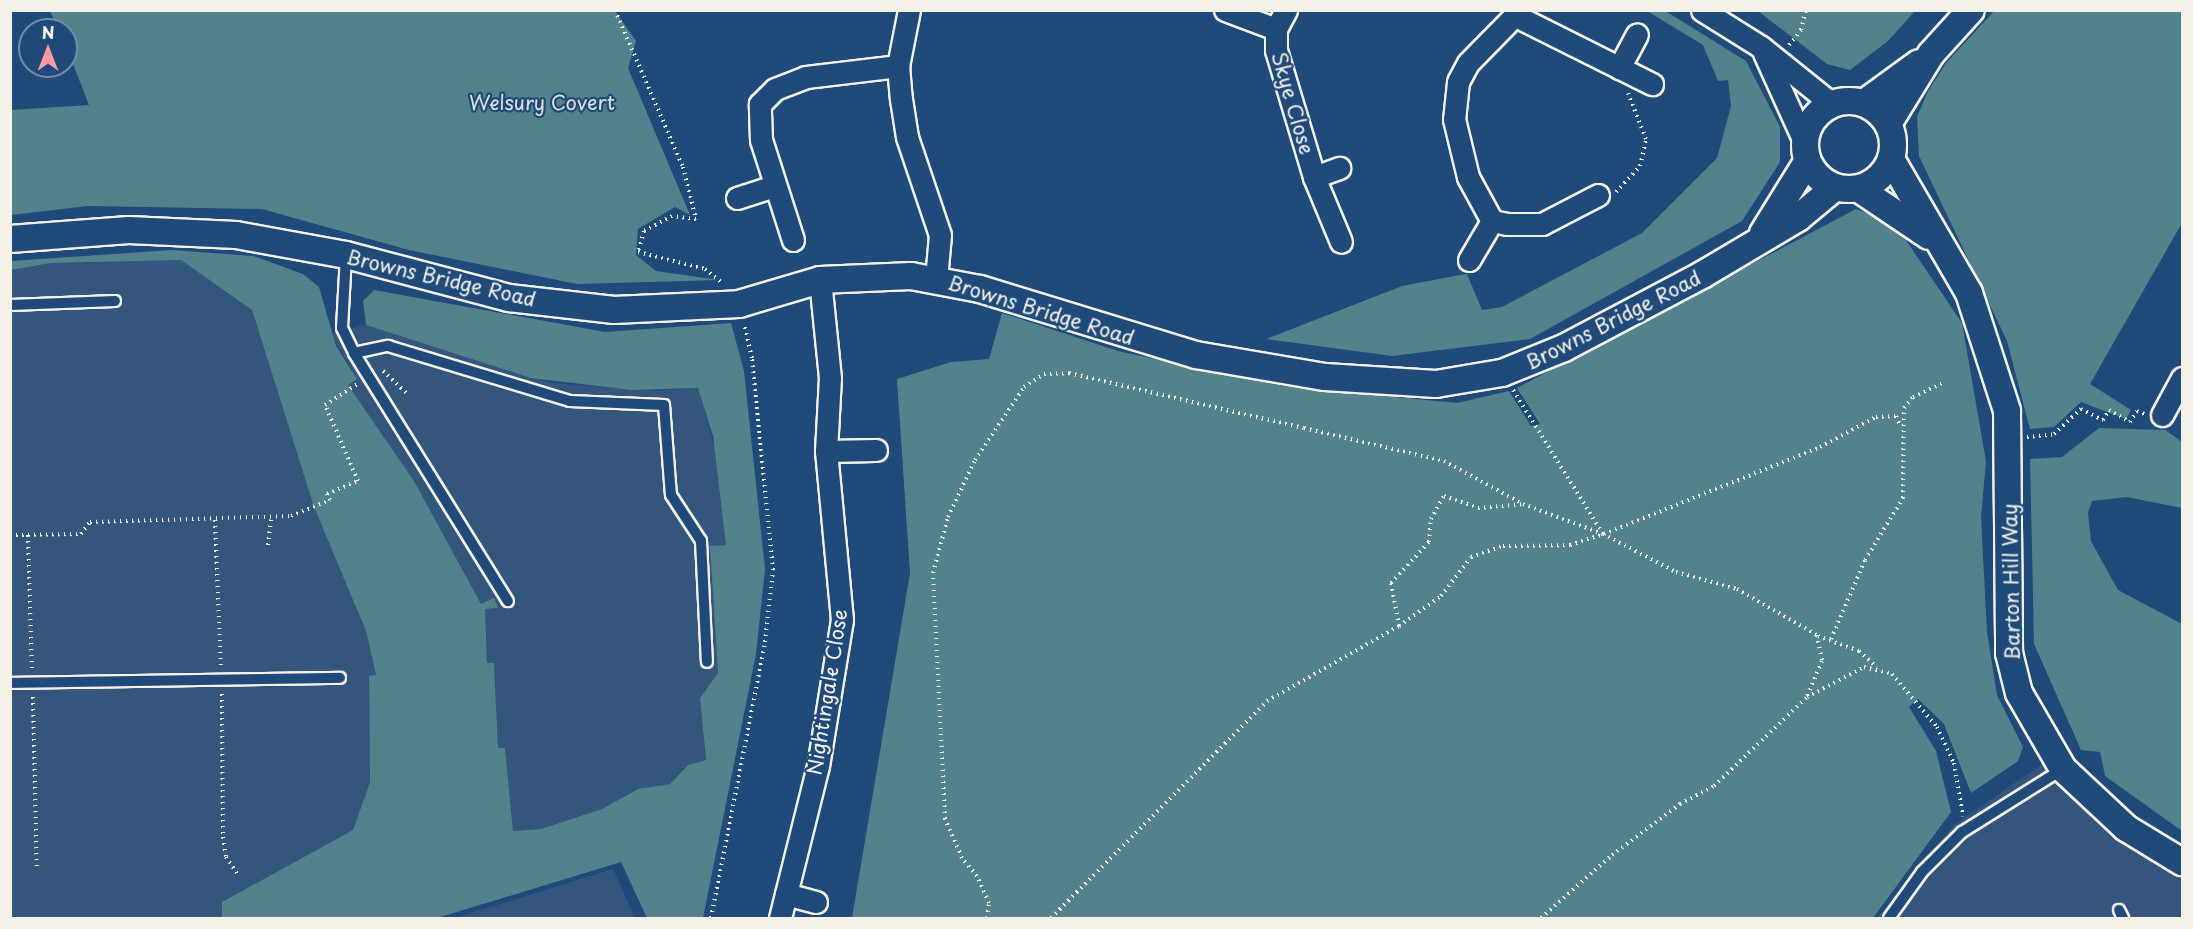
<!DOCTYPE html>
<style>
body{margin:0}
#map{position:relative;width:2193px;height:929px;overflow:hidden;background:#1f4a7a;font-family:"Playpen Sans",sans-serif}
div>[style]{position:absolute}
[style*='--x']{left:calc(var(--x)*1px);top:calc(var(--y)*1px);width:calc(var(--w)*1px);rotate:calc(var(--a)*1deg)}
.built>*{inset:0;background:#34567d}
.green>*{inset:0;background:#53828d}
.path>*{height:4px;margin-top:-2px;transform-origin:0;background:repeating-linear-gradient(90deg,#f4f1e8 0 1.5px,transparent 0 6px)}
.roads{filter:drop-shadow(2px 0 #f4f1e8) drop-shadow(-2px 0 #f4f1e8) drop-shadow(0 2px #f4f1e8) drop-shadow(0 -2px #f4f1e8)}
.service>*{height:10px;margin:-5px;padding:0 5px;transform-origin:5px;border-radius:5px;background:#1f4a7a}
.minor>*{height:21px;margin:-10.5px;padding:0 10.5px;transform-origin:10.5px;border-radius:10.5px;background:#1f4a7a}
.tertiary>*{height:26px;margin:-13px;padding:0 13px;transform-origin:13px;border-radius:13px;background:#1f4a7a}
.tertiary>.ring{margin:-13px;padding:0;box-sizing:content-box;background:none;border:26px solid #1f4a7a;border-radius:50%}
span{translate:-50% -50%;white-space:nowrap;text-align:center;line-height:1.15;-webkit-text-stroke:4.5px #1f4a7a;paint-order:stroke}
.park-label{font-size:20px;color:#dce0da}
.street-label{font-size:20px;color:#f4f1e8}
.frame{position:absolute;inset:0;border:12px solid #f4f1e8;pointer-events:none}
.north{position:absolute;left:18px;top:18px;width:60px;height:60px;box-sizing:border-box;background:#1f4a7a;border:2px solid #748da6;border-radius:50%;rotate:0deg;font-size:16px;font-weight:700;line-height:24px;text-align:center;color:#f4f1e8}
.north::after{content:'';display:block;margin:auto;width:21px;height:27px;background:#ff9aa2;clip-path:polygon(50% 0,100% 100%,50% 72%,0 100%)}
</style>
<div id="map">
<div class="built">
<div style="clip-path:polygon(181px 260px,252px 310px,314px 507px,366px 631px,376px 676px,369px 676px,370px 782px,353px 830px,223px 902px,222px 918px,11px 918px,11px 270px,51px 263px)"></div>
<div style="clip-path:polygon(366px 325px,553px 383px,655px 391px,699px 388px,718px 462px,726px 545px,711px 546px,718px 673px,700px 698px,706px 761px,688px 765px,670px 784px,638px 789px,603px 809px,540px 829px,513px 831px,505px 749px,498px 748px,494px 664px,487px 664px,485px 609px,498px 608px,481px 605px,414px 481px,348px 385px,357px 379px,331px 334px)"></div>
<div style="clip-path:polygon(2052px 757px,2182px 862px,2182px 918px,1877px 918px,1954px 825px)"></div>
<div style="clip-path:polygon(613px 869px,635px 918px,455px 918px)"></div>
</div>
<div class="green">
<div style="clip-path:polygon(1995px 10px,2182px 11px,2182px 223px,2090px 384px,2131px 410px,2126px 419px,2081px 402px,2054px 427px,2030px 429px,2007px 341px,1919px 156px,1917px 117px,1927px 93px,1946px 63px)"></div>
<div style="clip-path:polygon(50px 11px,615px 11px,636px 41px,628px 68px,690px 215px,675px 207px,638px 229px,636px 255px,656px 271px,719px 280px,577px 284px,409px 250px,262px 209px,88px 206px,11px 215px,11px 110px,89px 105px,66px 46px,66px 30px,59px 30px)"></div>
<div style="clip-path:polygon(1647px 11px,1667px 12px,1746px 61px,1780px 127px,1780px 162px,1742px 221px,1530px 339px,1392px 356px,1266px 339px,1402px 286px,1460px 275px,1467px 274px,1482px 310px,1502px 307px,1642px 233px,1717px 158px,1731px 106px,1728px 80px,1718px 81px,1703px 45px)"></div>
<div style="clip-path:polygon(1758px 11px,1915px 11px,1888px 41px,1850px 70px,1827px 64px)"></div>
<div style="clip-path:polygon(1856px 209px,1895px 224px,1962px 323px,1986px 461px,1981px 517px,1987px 632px,1997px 695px,2023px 747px,2018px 761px,1971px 793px,1944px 724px,1918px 699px,1909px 707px,1936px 751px,1951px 812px,1873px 918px,852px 918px,910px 573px,897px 379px,951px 362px,989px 359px,1002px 313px,1118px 351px,1283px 386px,1457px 403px,1509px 391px,1531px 426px,1540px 424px,1517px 388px)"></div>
<div style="clip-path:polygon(172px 250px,253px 256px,303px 274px,319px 287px,336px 346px,357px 379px,348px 385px,414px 481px,481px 604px,494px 598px,498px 608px,485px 609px,487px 663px,494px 663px,498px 748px,505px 748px,513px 831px,541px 829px,602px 809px,638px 789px,670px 784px,688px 765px,706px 760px,700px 698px,718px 673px,710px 546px,726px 545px,713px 436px,698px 388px,632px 390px,531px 378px,366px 325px,363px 301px,374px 290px,605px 332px,731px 323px,744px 371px,765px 569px,756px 654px,703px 918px,647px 918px,621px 862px,437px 918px,222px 918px,222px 902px,353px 830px,370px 782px,369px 676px,376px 675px,366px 631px,314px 507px,252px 310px,181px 260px,51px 263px,11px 270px,11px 261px)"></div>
<div style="clip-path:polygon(2099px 428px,2165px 430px,2182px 442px,2182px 508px,2127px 497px,2092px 501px,2088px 513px,2091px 541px,2118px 590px,2182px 624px,2182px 831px,2105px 776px,2100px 752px,2081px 750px,2034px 644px,2030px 459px,2062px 457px)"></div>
</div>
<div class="path">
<div style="--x:615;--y:10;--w:171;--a:66.6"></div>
<div style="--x:683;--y:167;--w:54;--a:76"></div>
<div style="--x:696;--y:219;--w:24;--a:-173"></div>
<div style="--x:672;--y:216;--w:32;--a:152"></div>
<div style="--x:644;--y:231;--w:22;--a:106"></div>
<div style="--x:638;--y:252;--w:69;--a:14.2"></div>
<div style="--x:705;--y:269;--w:22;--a:39"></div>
<div style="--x:1789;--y:45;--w:19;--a:-51"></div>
<div style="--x:1801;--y:30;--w:21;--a:-76"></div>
<div style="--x:1616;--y:192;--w:35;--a:-47"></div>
<div style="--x:1640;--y:166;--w:28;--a:-77"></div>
<div style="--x:1646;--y:139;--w:49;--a:-111.4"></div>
<div style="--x:383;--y:371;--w:34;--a:43"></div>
<div style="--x:2027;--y:437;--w:27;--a:-6"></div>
<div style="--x:2054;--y:434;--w:37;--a:-43"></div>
<div style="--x:2081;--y:409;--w:25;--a:27"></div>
<div style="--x:2103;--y:420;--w:12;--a:-59"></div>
<div style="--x:2109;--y:410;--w:24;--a:30"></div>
<div style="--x:2130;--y:422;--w:13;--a:-58"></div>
<div style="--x:2137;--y:411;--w:8;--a:23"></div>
<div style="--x:215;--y:520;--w:148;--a:87.7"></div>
<div style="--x:1604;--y:534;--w:233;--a:-21.9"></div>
<div style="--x:1820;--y:447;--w:64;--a:-28.2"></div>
<div style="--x:1876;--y:417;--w:20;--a:-3"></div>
<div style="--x:1896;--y:416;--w:10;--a:66"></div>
<div style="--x:10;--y:535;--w:71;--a:-0.8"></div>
<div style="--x:81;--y:534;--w:15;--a:-53"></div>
<div style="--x:90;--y:522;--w:201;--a:-1.7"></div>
<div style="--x:291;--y:516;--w:42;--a:-22.3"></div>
<div style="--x:330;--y:500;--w:7;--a:-117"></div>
<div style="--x:327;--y:494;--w:34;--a:-23"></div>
<div style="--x:358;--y:481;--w:83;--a:-113.5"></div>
<div style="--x:325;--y:405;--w:38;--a:-33"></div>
<div style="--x:28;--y:535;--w:133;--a:88.3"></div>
<div style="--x:268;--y:545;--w:26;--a:-83"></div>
<div style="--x:1399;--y:626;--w:44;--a:-100.5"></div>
<div style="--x:1391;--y:583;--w:56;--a:-47.2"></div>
<div style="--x:1429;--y:542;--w:23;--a:-85"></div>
<div style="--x:1431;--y:519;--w:26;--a:-61"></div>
<div style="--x:1444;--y:496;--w:36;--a:19"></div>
<div style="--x:1478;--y:508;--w:45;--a:-5.1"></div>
<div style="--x:1523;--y:504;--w:85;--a:20.6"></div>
<div style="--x:1603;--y:534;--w:82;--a:27.5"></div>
<div style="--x:1676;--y:572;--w:63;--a:15.6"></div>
<div style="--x:1737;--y:589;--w:92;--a:29.9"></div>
<div style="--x:1817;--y:635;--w:26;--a:79"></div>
<div style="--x:1822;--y:661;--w:39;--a:113"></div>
<div style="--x:1818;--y:636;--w:44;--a:20.1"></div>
<div style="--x:1859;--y:651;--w:24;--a:42"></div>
<div style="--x:1831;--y:639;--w:86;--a:-66.7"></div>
<div style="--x:1865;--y:560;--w:73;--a:-58.5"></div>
<div style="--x:1903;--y:498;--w:90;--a:-89.4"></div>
<div style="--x:1904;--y:408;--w:14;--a:-51"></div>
<div style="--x:1913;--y:397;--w:35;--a:-25"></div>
<div style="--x:222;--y:694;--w:143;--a:89.6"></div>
<div style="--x:223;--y:837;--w:20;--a:81"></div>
<div style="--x:226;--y:857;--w:22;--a:56"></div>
<div style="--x:33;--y:697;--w:170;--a:88.7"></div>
<div style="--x:711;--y:918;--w:281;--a:-78.9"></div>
<div style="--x:765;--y:642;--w:72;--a:-83.7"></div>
<div style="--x:773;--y:570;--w:213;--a:-95.7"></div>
<div style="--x:752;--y:358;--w:35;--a:-103"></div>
<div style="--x:987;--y:918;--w:15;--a:-82"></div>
<div style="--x:989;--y:903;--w:30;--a:-114"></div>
<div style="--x:977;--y:876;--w:23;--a:-130"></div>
<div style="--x:962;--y:858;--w:43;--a:-113.6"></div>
<div style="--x:945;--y:819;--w:246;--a:-92.8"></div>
<div style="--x:933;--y:573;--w:58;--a:-75"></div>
<div style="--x:948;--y:517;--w:63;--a:-64.7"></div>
<div style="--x:975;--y:460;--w:88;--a:-56.1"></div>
<div style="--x:1024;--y:387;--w:24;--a:-33"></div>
<div style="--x:1044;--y:374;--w:25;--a:-2"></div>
<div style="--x:1069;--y:373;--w:241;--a:13.2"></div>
<div style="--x:1304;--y:428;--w:144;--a:13.3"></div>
<div style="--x:1444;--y:461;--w:90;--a:28.6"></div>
<div style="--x:1051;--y:918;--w:306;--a:-45.1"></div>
<div style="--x:1267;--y:701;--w:152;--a:-29.6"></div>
<div style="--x:1399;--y:626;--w:52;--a:-35.5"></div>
<div style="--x:1441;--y:596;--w:49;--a:-52.4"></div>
<div style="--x:1471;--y:557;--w:34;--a:-19"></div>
<div style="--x:1503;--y:546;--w:67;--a:-0.9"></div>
<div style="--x:1570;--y:545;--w:35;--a:-18"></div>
<div style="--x:1603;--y:534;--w:170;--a:-122"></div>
<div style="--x:1541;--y:918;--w:95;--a:-41.6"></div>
<div style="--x:1612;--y:855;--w:85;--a:-36.9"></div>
<div style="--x:1680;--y:804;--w:38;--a:-28"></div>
<div style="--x:1714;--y:786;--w:129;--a:-43.7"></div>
<div style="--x:1807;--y:697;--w:64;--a:-27.8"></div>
<div style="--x:1864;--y:667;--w:29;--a:14"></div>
<div style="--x:1892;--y:674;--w:70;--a:49.7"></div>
<div style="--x:1937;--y:727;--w:40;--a:65"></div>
<div style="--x:1954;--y:763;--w:54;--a:80.4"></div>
</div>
<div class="roads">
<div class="service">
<div style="--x:346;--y:256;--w:72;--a:93.2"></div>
<div style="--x:342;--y:328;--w:28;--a:64"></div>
<div style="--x:354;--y:353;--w:292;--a:58.2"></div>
<div style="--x:10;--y:305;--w:105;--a:-2.2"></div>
<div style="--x:354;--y:353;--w:35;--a:-12"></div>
<div style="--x:388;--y:346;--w:190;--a:16.8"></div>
<div style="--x:570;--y:401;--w:94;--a:2.4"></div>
<div style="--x:664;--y:405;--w:90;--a:85.6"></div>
<div style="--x:671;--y:495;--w:55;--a:56.9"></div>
<div style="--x:701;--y:541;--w:121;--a:87.2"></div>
<div style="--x:10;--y:683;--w:330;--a:-0.9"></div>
<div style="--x:2119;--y:910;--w:9;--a:63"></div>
<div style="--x:1889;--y:918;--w:57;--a:-54.3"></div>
<div style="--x:1922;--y:872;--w:57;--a:-45"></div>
<div style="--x:1962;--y:832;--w:119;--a:-32"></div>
</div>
<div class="minor">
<div style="--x:909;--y:10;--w:57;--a:101.1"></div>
<div style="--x:898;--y:66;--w:33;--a:85"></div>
<div style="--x:901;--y:99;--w:38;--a:81"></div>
<div style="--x:907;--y:137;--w:103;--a:71.4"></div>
<div style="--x:940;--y:235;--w:44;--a:95.2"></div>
<div style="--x:1225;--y:10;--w:54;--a:20.4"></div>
<div style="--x:1286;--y:10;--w:21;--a:118"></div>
<div style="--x:1276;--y:29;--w:21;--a:90"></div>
<div style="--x:1276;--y:50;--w:133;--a:73.3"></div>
<div style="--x:1314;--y:177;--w:70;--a:67.4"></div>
<div style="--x:1520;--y:10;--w:74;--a:134.5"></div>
<div style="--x:1468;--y:63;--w:21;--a:118"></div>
<div style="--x:1458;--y:82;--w:37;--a:96"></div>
<div style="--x:1454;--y:119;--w:60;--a:76.4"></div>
<div style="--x:1468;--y:177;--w:50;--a:61.4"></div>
<div style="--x:1492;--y:221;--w:15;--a:11"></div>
<div style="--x:1507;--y:224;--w:35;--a:0"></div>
<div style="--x:1542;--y:224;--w:63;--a:-27.4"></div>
<div style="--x:1702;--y:10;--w:70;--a:32.1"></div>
<div style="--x:1761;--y:47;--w:91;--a:38.8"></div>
<div style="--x:1518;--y:17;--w:150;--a:26.6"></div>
<div style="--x:1764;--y:53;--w:97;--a:65.6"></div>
<div style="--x:1619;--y:68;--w:38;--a:-62"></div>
<div style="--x:1314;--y:177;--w:27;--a:-20"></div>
<div style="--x:737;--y:198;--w:39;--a:-18"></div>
<div style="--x:793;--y:240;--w:105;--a:-107.7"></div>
<div style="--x:761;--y:140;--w:36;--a:-92"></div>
<div style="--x:760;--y:104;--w:21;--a:-45"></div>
<div style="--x:775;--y:89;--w:33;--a:-21"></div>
<div style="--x:806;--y:77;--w:93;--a:-6.8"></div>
<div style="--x:1469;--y:260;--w:45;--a:-59.5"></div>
<div style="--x:2162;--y:415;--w:42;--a:-61.6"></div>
<div style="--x:826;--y:451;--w:50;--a:-1.1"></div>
<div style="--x:786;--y:894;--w:31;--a:15"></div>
<div style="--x:780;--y:918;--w:157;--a:-76"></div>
<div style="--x:818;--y:766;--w:148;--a:-80.7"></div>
<div style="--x:842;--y:620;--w:170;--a:-95.4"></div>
<div style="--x:826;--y:451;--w:73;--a:-86.9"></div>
<div style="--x:830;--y:378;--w:99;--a:-95.8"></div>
</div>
<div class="tertiary">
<div class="ring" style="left:1805px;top:101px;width:62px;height:62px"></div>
<div style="--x:1864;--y:103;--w:68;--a:-36"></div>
<div style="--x:1888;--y:124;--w:82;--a:-58.4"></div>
<div style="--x:1931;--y:54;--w:59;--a:-47.7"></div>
<div style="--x:1891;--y:159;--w:155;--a:59.8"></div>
<div style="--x:1969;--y:293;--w:124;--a:72.1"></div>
<div style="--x:2007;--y:411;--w:242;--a:89.5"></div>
<div style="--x:2009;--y:653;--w:41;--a:76"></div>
<div style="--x:2019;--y:693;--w:88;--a:59.9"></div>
<div style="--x:2063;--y:769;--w:86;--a:43.1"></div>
<div style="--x:2126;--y:828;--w:66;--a:31.3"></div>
<div style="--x:1859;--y:189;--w:84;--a:33.9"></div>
<div style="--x:1763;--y:233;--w:84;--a:-58.2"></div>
<div style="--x:10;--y:239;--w:119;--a:-4.3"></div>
<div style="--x:129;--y:230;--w:107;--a:2.7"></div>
<div style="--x:236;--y:235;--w:112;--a:10.3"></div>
<div style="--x:346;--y:255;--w:169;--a:14.8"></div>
<div style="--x:509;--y:298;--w:106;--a:6.5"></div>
<div style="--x:614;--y:310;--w:125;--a:-2.7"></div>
<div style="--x:739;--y:304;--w:84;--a:-16.5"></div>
<div style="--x:820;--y:280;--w:91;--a:-2.5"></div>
<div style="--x:911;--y:276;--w:70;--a:10.7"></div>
<div style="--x:980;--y:289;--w:226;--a:17"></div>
<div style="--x:1196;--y:355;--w:131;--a:9.7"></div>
<div style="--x:1325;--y:377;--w:111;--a:3.6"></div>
<div style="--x:1436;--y:384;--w:67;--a:-9.5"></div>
<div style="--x:1502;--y:373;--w:67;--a:-22"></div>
<div style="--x:1564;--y:348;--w:156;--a:-27.9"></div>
<div style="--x:1702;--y:275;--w:112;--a:-30.7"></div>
<div style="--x:1798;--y:218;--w:47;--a:-39.8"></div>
</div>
</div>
<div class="park-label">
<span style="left:542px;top:102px">Welsury Covert</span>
</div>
<div class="street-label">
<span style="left:1293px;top:103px;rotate:74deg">Skye Close</span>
<span style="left:441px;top:278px;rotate:13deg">Browns Bridge Road</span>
<span style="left:1041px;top:310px;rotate:17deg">Browns Bridge Road</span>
<span style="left:1613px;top:320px;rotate:-27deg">Browns Bridge Road</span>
<span style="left:2011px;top:582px;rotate:-91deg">Barton Hill Way</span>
<span style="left:827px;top:692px;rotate:-81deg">Nightingale Close</span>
</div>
<div class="frame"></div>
<div class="north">N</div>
</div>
